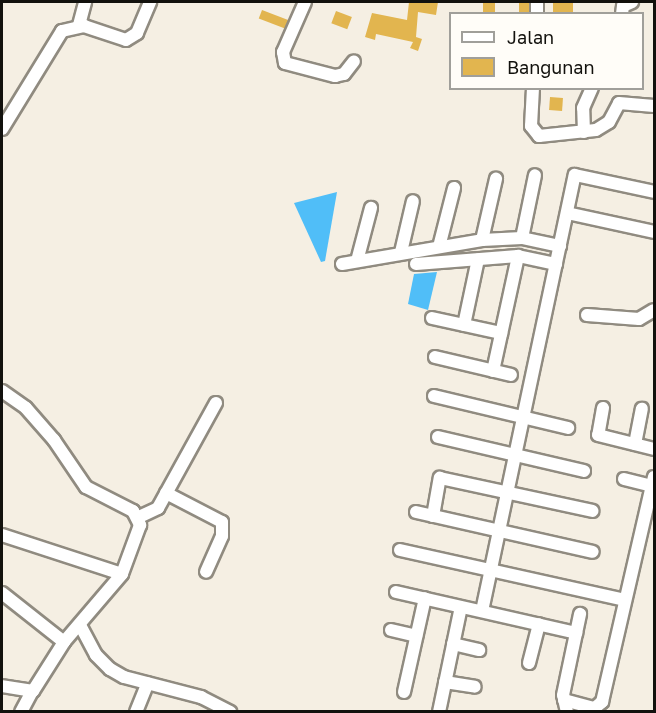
<!DOCTYPE html>
<style>
body{margin:0}
#map{position:relative;width:656px;height:713px;overflow:hidden;background:#f5efe3;font-family:"Golos Text",sans-serif}
div>[style]{position:absolute}
[style*='--x']{left:calc(var(--x)*1px);top:calc(var(--y)*1px);width:calc(var(--w)*1px);rotate:calc(var(--a)*1deg)}
.water>*{inset:0;background:#50bef8}
.building>*{inset:0;background:#e2b54f;transform-origin:0 0}
.roads{filter:drop-shadow(2px 0 #908b80) drop-shadow(-2px 0 #908b80) drop-shadow(0 2px #908b80) drop-shadow(0 -2px #908b80)}
.street>*{height:12px;margin:-6px;padding:0 6px;transform-origin:6px;border-radius:6px;background:#fff}
span{translate:-50% -50%;white-space:nowrap;text-align:center;line-height:1.15;-webkit-text-stroke:4.5px #fffdf8;paint-order:stroke}
.frame{position:absolute;inset:0;border:3px solid #12110d;pointer-events:none}
.legend{position:absolute;left:449px;top:12px;width:195px;height:78px;box-sizing:border-box;background:#fffdf8;border:2px solid #a09f9a;margin:0;padding:8px 10px;list-style:none;font-size:18px;color:#12110d}
.legend li{display:flex;align-items:center;gap:12px;height:30px}
.legend b{width:30px;border:2px solid #a09f9a}
</style>
<div id="map">
<div class="water">
<div style="clip-path:polygon(337px 192px,325px 261px,321px 262px,294px 203px)"></div>
<div style="clip-path:polygon(437px 272px,428px 310px,408px 304px,414px 274px)"></div>
</div>
<div class="building">
<div style="clip-path:polygon(409px 2px,438px 2px,436px 15px,418px 12px,416px 37px,422px 39px,418px 51px,410px 48px,413px 42px,376px 34px,375px 40px,365px 37px,372px 13px,407px 20px)"></div>
<div style="left:483px;top:2px;width:12px;height:12px"></div>
<div style="left:519px;top:2px;width:10px;height:12px"></div>
<div style="left:553px;top:2px;width:20px;height:12px"></div>
<div style="left:262px;top:10px;width:28px;height:9px;rotate:21deg"></div>
<div style="left:336px;top:11px;width:17px;height:13px;rotate:21deg"></div>
<div style="left:550px;top:97px;width:13px;height:13px;rotate:4deg"></div>
</div>
<div class="roads">
<div class="street">
<div style="--x:305;--y:2;--w:55;--a:113.7"></div>
<div style="--x:283;--y:52;--w:11;--a:80"></div>
<div style="--x:285;--y:63;--w:52;--a:14.6"></div>
<div style="--x:335;--y:76;--w:9;--a:-13"></div>
<div style="--x:344;--y:74;--w:16;--a:-52"></div>
<div style="--x:537;--y:14;--w:12;--a:-90"></div>
<div style="--x:622;--y:14;--w:8;--a:-83"></div>
<div style="--x:623;--y:6;--w:10;--a:-24"></div>
<div style="--x:79;--y:25;--w:24;--a:-75"></div>
<div style="--x:533;--y:88;--w:38;--a:93"></div>
<div style="--x:531;--y:126;--w:13;--a:51"></div>
<div style="--x:539;--y:136;--w:57;--a:-6"></div>
<div style="--x:596;--y:130;--w:15;--a:-32"></div>
<div style="--x:609;--y:122;--w:21;--a:-62"></div>
<div style="--x:619;--y:103;--w:35;--a:5"></div>
<div style="--x:2;--y:129;--w:115;--a:-58.5"></div>
<div style="--x:62;--y:31;--w:23;--a:-13"></div>
<div style="--x:84;--y:26;--w:44;--a:18.4"></div>
<div style="--x:126;--y:40;--w:13;--a:-32"></div>
<div style="--x:137;--y:33;--w:34;--a:-67"></div>
<div style="--x:584;--y:132;--w:24;--a:-92"></div>
<div style="--x:583;--y:108;--w:22;--a:-66"></div>
<div style="--x:567;--y:213;--w:89;--a:12.3"></div>
<div style="--x:522;--y:238;--w:64;--a:-78.3"></div>
<div style="--x:482;--y:240;--w:63;--a:-77.1"></div>
<div style="--x:439;--y:247;--w:61;--a:-75.7"></div>
<div style="--x:401;--y:252;--w:52;--a:-76.8"></div>
<div style="--x:357;--y:261;--w:55;--a:-75.2"></div>
<div style="--x:342;--y:264;--w:142;--a:-9.7"></div>
<div style="--x:482;--y:240;--w:40;--a:-2.9"></div>
<div style="--x:522;--y:238;--w:39;--a:12"></div>
<div style="--x:416;--y:264;--w:102;--a:-4.5"></div>
<div style="--x:518;--y:256;--w:39;--a:12"></div>
<div style="--x:587;--y:315;--w:52;--a:4.4"></div>
<div style="--x:639;--y:319;--w:17;--a:-31"></div>
<div style="--x:432;--y:318;--w:71;--a:12.3"></div>
<div style="--x:464;--y:325;--w:67;--a:-78"></div>
<div style="--x:435;--y:357;--w:78;--a:13.3"></div>
<div style="--x:493;--y:371;--w:118;--a:-77.7"></div>
<div style="--x:2;--y:391;--w:29;--a:35"></div>
<div style="--x:26;--y:408;--w:43;--a:48.8"></div>
<div style="--x:54;--y:440;--w:57;--a:55.8"></div>
<div style="--x:86;--y:487;--w:53;--a:27.1"></div>
<div style="--x:133;--y:511;--w:16;--a:63"></div>
<div style="--x:140;--y:525;--w:52;--a:110.2"></div>
<div style="--x:122;--y:574;--w:89;--a:130.5"></div>
<div style="--x:64;--y:642;--w:58;--a:122.3"></div>
<div style="--x:33;--y:691;--w:31;--a:-171"></div>
<div style="--x:434;--y:396;--w:138;--a:13.4"></div>
<div style="--x:603;--y:408;--w:27;--a:100"></div>
<div style="--x:598;--y:435;--w:58;--a:14"></div>
<div style="--x:438;--y:437;--w:150;--a:13.1"></div>
<div style="--x:635;--y:444;--w:36;--a:-79"></div>
<div style="--x:624;--y:479;--w:29;--a:14"></div>
<div style="--x:166;--y:493;--w:63;--a:27.4"></div>
<div style="--x:222;--y:522;--w:14;--a:90"></div>
<div style="--x:222;--y:536;--w:39;--a:114"></div>
<div style="--x:416;--y:512;--w:181;--a:12.7"></div>
<div style="--x:433;--y:516;--w:39;--a:-80"></div>
<div style="--x:440;--y:478;--w:156;--a:12.2"></div>
<div style="--x:139;--y:517;--w:21;--a:-25"></div>
<div style="--x:158;--y:508;--w:120;--a:-61.1"></div>
<div style="--x:2;--y:535;--w:126;--a:18"></div>
<div style="--x:400;--y:550;--w:230;--a:12.5"></div>
<div style="--x:396;--y:592;--w:185;--a:12.8"></div>
<div style="--x:2;--y:593;--w:79;--a:38.3"></div>
<div style="--x:482;--y:611;--w:446;--a:-78"></div>
<div style="--x:575;--y:175;--w:81;--a:12.1"></div>
<div style="--x:80;--y:625;--w:34;--a:62"></div>
<div style="--x:96;--y:655;--w:20;--a:45"></div>
<div style="--x:110;--y:669;--w:16;--a:30"></div>
<div style="--x:124;--y:677;--w:80;--a:14.6"></div>
<div style="--x:201;--y:697;--w:33;--a:27"></div>
<div style="--x:391;--y:630;--w:26;--a:13"></div>
<div style="--x:453;--y:644;--w:27;--a:13"></div>
<div style="--x:529;--y:663;--w:40;--a:-75.6"></div>
<div style="--x:445;--y:682;--w:30;--a:9"></div>
<div style="--x:404;--y:692;--w:96;--a:-77.4"></div>
<div style="--x:564;--y:700;--w:31;--a:15"></div>
<div style="--x:21;--y:712;--w:21;--a:-62"></div>
<div style="--x:136;--y:712;--w:31;--a:-68"></div>
<div style="--x:439;--y:712;--w:107;--a:-78.2"></div>
<div style="--x:567;--y:712;--w:17;--a:-103"></div>
<div style="--x:563;--y:695;--w:83;--a:-78.1"></div>
<div style="--x:590;--y:712;--w:16;--a:-40"></div>
<div style="--x:602;--y:702;--w:231;--a:-77"></div>
</div>
</div>
<div class="frame"></div>
<ul class="legend">
<li><b style="height:8px;background:#fff"></b>Jalan</li>
<li><b style="height:16px;background:#e2b54f"></b>Bangunan</li>
</ul>
</div>
